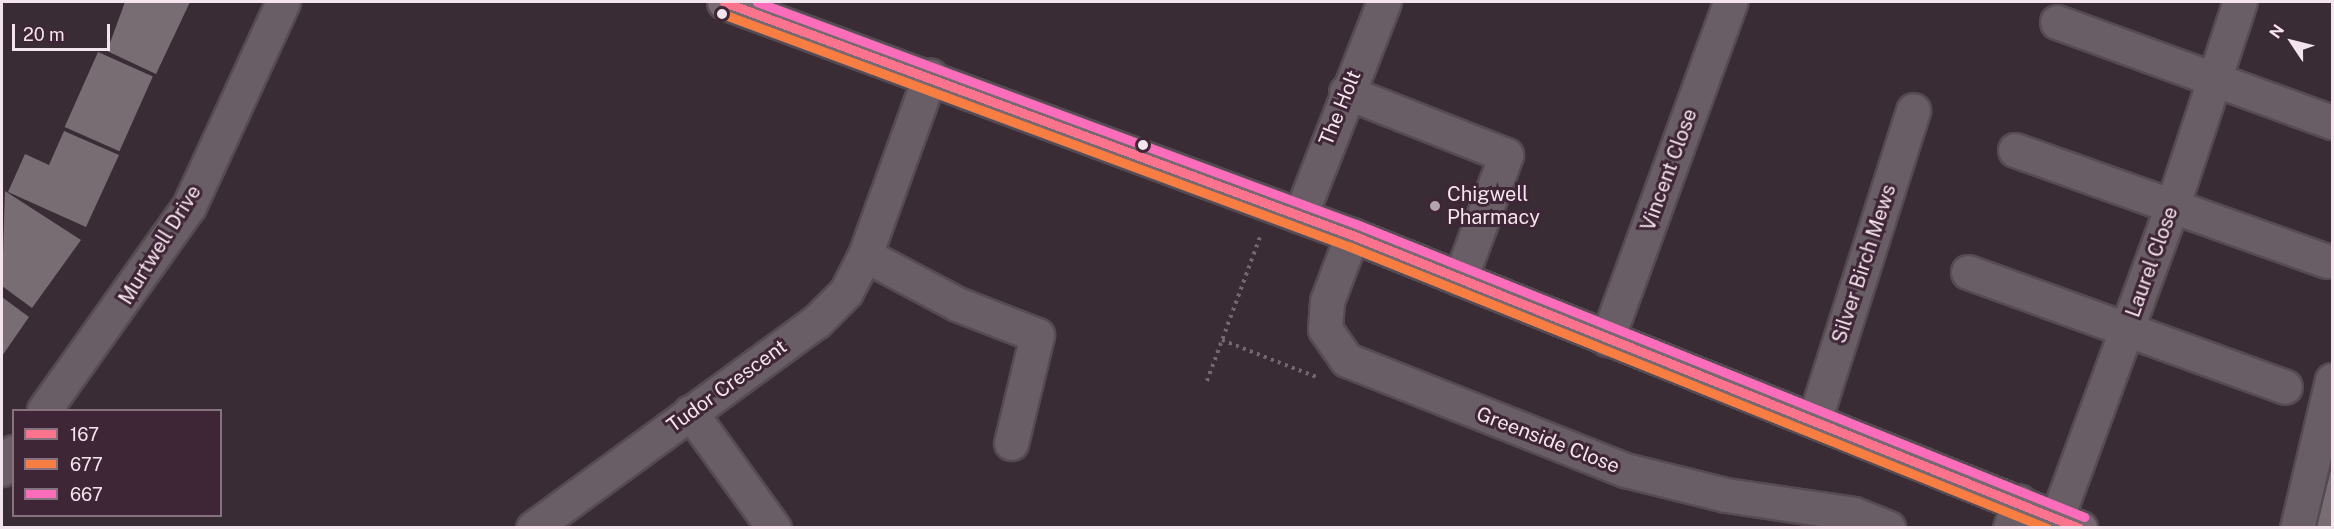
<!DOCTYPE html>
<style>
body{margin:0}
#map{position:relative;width:2334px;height:529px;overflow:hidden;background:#392c35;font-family:"Public Sans",sans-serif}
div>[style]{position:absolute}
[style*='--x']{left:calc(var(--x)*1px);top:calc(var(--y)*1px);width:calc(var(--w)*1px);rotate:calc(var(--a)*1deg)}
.building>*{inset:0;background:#796d74;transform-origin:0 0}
.path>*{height:4px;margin-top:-2px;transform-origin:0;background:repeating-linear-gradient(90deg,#71686d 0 3px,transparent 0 7.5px)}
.roads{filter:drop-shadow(2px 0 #564b53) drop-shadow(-2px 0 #564b53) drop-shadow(0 2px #564b53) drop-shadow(0 -2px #564b53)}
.minor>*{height:33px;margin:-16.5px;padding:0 16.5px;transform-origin:16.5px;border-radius:16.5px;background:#695e65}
.major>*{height:33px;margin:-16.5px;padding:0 16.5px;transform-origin:16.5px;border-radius:16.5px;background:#776871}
.bus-1>*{height:9px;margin:-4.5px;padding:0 4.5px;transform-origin:4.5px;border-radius:4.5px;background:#fc738d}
.bus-2>*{height:9px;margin:-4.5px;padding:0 4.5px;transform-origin:4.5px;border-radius:4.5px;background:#f77d43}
.bus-3>*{height:9px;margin:-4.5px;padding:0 4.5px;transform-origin:4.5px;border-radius:4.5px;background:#fb6dba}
.dots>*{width:16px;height:16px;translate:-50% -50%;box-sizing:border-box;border:3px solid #3f2636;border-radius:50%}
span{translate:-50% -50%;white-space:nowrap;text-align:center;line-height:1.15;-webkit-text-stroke:6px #3f2636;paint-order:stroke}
.street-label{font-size:20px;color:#f4e4ed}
.poi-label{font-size:20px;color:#f4e4ed}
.left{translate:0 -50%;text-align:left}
.frame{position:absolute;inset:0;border:3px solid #f4e4ed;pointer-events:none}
.legend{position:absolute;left:12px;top:409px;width:210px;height:108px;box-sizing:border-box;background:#3f2636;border:2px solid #87727f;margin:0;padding:8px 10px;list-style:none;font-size:18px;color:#f4e4ed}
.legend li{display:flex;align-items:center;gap:12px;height:30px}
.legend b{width:30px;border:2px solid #87727f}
.north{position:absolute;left:2262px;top:12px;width:60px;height:60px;-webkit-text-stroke:4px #3f2636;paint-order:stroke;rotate:305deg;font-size:16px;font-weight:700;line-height:24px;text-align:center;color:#f4e4ed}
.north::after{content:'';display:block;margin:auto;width:21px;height:27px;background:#f4e4ed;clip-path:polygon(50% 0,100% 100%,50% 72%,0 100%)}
.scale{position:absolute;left:12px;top:24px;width:98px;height:27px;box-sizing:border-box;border:3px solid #f4e4ed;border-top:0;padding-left:8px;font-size:18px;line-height:21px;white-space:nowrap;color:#f4e4ed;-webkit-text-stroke:4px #3f2636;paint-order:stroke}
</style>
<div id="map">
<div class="building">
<div style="clip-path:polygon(125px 2px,190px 2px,156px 74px,107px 51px)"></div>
<div style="left:98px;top:52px;width:60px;height:82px;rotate:24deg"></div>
<div style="clip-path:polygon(64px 131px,119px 155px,86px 227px,8px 192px,25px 154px,49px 165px)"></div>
<div style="clip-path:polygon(5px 191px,81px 240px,32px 308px,2px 286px)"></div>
<div style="clip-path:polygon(2px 297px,29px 317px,2px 356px)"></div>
<div style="clip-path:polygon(2332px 466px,2332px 528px,2316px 528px)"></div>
</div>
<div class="path">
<div style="--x:1222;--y:340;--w:104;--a:21.4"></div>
<div style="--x:1207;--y:381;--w:157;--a:-69.8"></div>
</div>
<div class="roads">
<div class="minor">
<div style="--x:2057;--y:22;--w:293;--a:20"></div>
<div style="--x:1346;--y:92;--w:172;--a:21.5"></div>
<div style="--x:1506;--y:155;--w:132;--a:110.4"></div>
<div style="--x:2015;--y:150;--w:331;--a:19.6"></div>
<div style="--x:1300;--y:216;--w:230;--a:-68.6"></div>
<div style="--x:1352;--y:235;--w:71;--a:110.7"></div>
<div style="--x:1327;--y:301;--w:28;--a:94"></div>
<div style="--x:1325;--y:329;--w:38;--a:55"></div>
<div style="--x:1347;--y:360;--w:299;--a:21.6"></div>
<div style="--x:1625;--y:470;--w:104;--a:13.9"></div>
<div style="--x:1726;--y:495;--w:129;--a:8.4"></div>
<div style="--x:1854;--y:514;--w:37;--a:22"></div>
<div style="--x:865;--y:255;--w:104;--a:28"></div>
<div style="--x:957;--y:304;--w:86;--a:21.2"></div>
<div style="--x:1037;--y:335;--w:111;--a:103.5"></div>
<div style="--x:1968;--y:272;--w:337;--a:19.9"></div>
<div style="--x:1607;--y:339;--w:359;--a:-69.9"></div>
<div style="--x:44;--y:410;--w:250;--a:-54.6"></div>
<div style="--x:189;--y:206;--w:225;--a:-65.3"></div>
<div style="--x:690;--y:412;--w:143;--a:54.1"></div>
<div style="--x:1815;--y:418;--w:323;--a:-72.3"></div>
<div style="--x:2;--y:469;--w:21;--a:-55"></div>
<div style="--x:2056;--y:520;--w:337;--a:-69.7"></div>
<div style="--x:2173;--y:204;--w:213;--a:-71.7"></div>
<div style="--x:533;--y:528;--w:350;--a:-36.1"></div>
<div style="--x:816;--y:322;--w:42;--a:-45"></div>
<div style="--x:846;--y:292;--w:42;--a:-62.8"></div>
<div style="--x:865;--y:255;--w:191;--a:-70.1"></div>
<div style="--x:2010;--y:528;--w:28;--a:-72"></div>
<div style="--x:2297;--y:528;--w:152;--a:-76.7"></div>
</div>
<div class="major">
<div style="--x:724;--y:2;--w:670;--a:20.36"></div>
<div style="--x:1352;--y:235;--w:785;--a:21.92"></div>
</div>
</div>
<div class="bus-1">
<div style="--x:724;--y:2;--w:670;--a:20.36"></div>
<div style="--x:1352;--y:235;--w:784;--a:21.95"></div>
</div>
<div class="bus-2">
<div style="--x:720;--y:13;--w:670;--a:20.36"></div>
<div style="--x:1348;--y:246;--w:754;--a:21.97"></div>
</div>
<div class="bus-3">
<div style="--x:757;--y:2;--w:639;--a:20.34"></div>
<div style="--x:1356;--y:224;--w:785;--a:21.92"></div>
</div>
<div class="dots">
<div style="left:722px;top:14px;background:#f4e4ed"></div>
<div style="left:1143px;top:145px;background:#f4e4ed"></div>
<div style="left:1435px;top:206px;background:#b3a4ad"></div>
</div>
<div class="street-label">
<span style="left:1340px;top:108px;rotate:-68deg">The Holt</span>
<span style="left:1669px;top:170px;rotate:-70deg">Vincent Close</span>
<span style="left:160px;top:245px;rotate:-58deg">Murtwell Drive</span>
<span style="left:2152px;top:262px;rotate:-70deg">Laurel Close</span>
<span style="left:1864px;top:264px;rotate:-72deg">Silver Birch Mews</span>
<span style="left:727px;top:386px;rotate:-36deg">Tudor Crescent</span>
<span style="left:1548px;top:440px;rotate:21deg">Greenside Close</span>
</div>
<div class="poi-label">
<span class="left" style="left:1447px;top:206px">Chigwell<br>Pharmacy</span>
</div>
<div class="frame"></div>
<ul class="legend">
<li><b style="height:8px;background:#fc738d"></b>167</li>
<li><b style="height:8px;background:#f77d43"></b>677</li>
<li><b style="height:8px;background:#fb6dba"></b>667</li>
</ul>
<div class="north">N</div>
<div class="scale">20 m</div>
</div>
